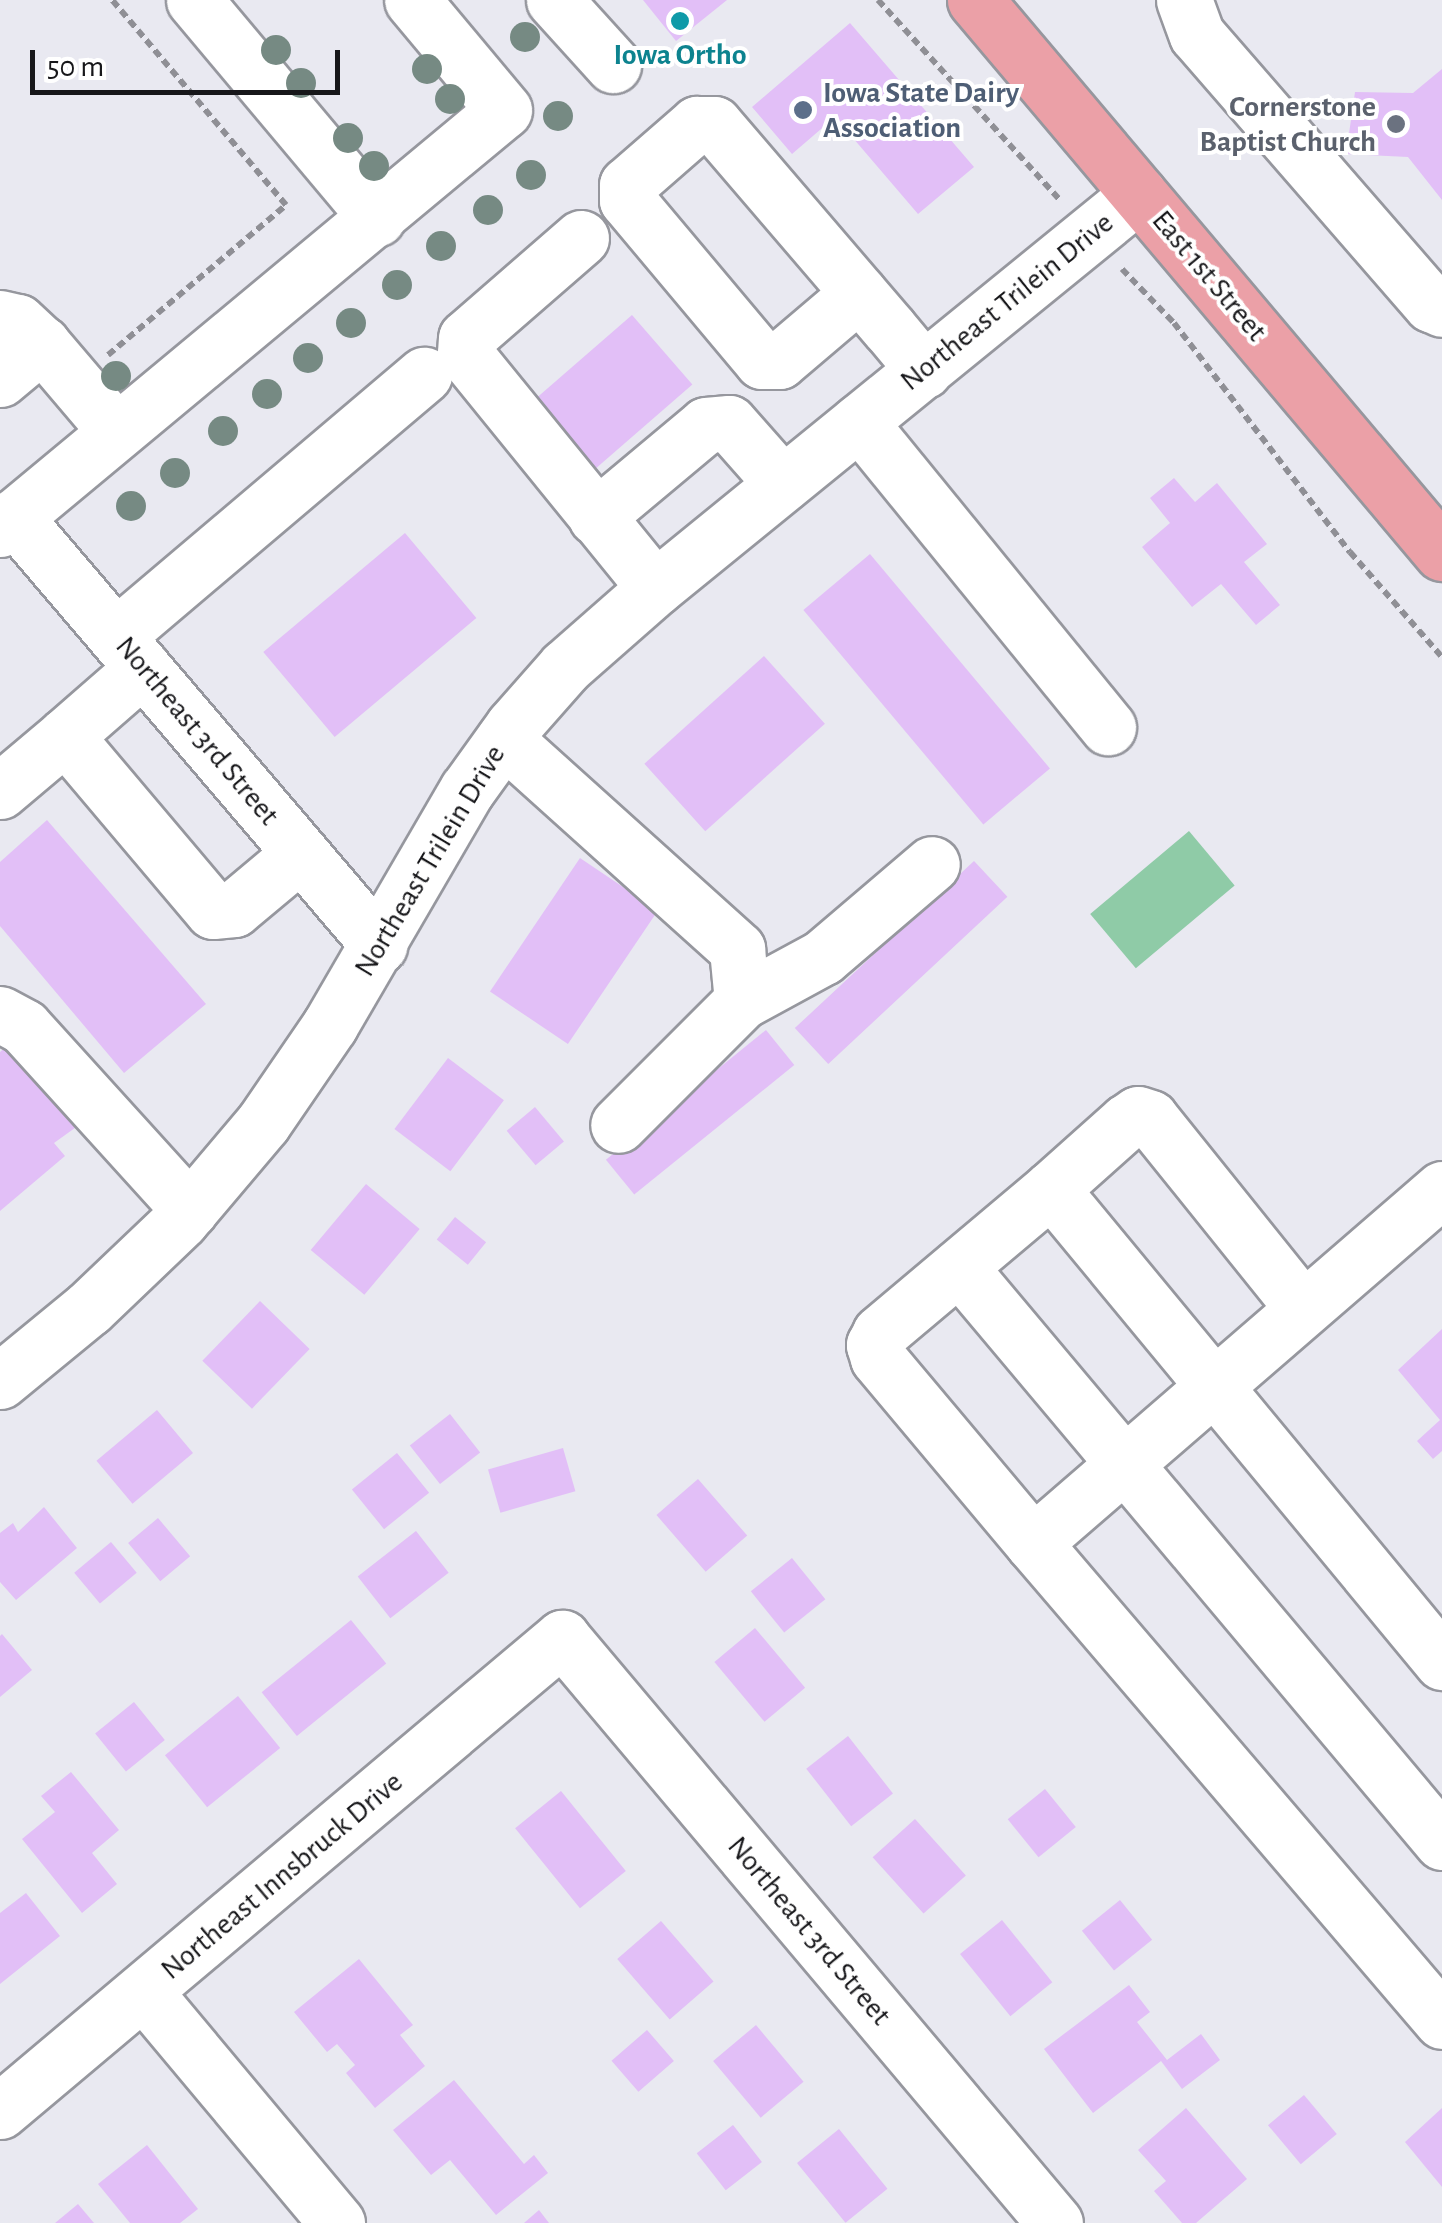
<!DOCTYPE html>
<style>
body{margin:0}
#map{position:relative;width:1442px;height:2223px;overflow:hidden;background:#e9e9f1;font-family:"Alegreya Sans",sans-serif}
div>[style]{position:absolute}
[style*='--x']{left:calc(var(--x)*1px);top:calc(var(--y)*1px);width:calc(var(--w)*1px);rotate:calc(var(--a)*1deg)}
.green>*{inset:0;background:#8fcba7;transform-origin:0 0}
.building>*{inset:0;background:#e2bff7;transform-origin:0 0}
.path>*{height:6px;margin-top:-3px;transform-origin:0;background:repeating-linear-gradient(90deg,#8f8f95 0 8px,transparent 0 13px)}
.roads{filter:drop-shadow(2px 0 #96979e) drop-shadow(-2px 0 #96979e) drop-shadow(0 2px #96979e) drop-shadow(0 -2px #96979e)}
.minor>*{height:55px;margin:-27.5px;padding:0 27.5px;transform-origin:27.5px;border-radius:27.5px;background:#fff}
.major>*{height:55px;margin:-27.5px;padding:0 27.5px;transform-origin:27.5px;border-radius:27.5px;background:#eba0a7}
.trees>*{width:30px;height:30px;margin:-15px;border-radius:50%;background:#768a83}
.dots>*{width:28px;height:28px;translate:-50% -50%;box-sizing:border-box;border:5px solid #fff;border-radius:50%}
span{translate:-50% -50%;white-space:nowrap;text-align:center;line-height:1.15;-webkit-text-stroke:8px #fff;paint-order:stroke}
.culture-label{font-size:30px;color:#0d838f;font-weight:700}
.service-label{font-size:30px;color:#4e5e75;font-weight:700}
.left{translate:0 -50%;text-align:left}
.worship-label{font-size:30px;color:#5b616d;font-weight:700}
.right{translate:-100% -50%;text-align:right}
.street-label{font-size:30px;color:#17171a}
.scale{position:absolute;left:30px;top:50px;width:310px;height:45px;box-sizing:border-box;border:5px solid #17171a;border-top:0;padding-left:12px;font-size:30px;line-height:35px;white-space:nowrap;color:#17171a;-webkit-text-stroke:8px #fff;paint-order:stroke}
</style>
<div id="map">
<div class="green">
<div style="left:1189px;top:831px;width:71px;height:129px;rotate:50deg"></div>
</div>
<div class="building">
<div style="clip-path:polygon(643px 0,727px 0,676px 41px)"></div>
<div style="clip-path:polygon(850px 23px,974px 167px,918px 214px,835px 117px,792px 154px,752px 107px)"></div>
<div style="clip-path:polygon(1442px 69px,1442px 200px,1408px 157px,1346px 154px,1355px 92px,1413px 93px)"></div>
<div style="left:632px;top:315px;width:92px;height:130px;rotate:49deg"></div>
<div style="clip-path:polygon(1174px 478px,1195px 502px,1217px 483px,1267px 544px,1244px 562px,1280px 605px,1256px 625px,1221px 584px,1192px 607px,1142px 547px,1170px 523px,1150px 498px)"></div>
<div style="left:405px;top:533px;width:111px;height:185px;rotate:50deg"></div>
<div style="left:870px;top:554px;width:280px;height:87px;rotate:50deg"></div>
<div style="left:764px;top:656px;width:91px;height:161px;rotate:48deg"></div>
<div style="clip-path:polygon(47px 820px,206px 1004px,124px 1073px,0 926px,0 862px)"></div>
<div style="left:580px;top:858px;width:94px;height:161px;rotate:34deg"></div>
<div style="left:974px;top:861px;width:49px;height:245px;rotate:47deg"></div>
<div style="left:766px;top:1030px;width:45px;height:206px;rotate:51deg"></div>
<div style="clip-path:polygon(16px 1038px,86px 1120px,54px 1143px,65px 1156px,0 1211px,0 1052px)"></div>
<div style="left:448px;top:1058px;width:70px;height:89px;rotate:37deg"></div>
<div style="left:535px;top:1107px;width:45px;height:37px;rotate:50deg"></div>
<div style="left:366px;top:1184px;width:70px;height:86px;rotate:40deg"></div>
<div style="left:455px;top:1217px;width:40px;height:29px;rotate:39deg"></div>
<div style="left:260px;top:1301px;width:69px;height:83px;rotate:44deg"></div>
<div style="clip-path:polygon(1442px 1329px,1442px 1451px,1433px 1459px,1417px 1441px,1440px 1420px,1398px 1370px)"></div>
<div style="left:157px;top:1410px;width:56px;height:79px;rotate:50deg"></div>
<div style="left:450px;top:1414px;width:49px;height:51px;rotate:52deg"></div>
<div style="left:563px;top:1448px;width:45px;height:78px;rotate:74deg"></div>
<div style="left:397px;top:1453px;width:51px;height:58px;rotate:51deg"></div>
<div style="left:698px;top:1479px;width:75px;height:55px;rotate:49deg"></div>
<div style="clip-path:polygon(44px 1507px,77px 1548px,16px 1600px,0 1582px,0 1533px,13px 1523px,18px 1532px)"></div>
<div style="left:158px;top:1518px;width:50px;height:39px;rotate:50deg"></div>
<div style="left:416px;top:1531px;width:53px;height:74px;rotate:52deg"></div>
<div style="left:111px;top:1542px;width:40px;height:48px;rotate:50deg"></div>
<div style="left:792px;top:1558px;width:53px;height:53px;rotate:51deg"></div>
<div style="left:351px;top:1620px;width:56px;height:115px;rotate:51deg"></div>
<div style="left:755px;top:1628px;width:78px;height:53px;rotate:50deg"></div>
<div style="clip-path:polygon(2px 1634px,32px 1670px,0 1697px,0 1636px)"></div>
<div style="left:238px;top:1696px;width:67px;height:94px;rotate:51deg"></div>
<div style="left:134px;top:1702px;width:49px;height:50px;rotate:51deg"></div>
<div style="left:848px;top:1736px;width:73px;height:53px;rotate:52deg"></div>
<div style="clip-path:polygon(71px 1772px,119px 1830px,92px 1853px,117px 1884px,82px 1913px,22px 1839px,55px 1812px,41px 1796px)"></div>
<div style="left:1045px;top:1789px;width:49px;height:48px;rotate:51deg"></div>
<div style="left:561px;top:1791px;width:103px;height:59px;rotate:51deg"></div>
<div style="left:915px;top:1819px;width:76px;height:57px;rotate:48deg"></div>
<div style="clip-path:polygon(26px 1893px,60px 1936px,0 1984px,0 1913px)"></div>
<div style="left:1120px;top:1900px;width:51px;height:49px;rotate:51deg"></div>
<div style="left:1002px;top:1920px;width:80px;height:54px;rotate:51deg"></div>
<div style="left:661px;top:1921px;width:80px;height:58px;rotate:49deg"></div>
<div style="clip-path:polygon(359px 1959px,413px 2025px,400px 2035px,425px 2066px,375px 2108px,346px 2073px,355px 2065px,337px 2044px,327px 2052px,294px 2012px)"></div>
<div style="clip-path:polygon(1129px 1985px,1150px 2012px,1137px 2022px,1167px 2060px,1201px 2034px,1220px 2060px,1182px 2089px,1161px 2061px,1093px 2113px,1044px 2049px)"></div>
<div style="left:756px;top:2025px;width:74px;height:56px;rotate:50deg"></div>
<div style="left:647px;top:2030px;width:41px;height:47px;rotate:49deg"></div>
<div style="clip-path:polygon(454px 2080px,524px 2164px,534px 2155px,548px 2173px,496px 2215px,450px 2160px,431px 2175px,393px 2130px)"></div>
<div style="left:1304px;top:2095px;width:51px;height:47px;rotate:50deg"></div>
<div style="clip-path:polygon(1186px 2108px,1247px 2179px,1196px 2223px,1182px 2223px,1154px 2191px,1166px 2181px,1138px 2150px)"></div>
<div style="clip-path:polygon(1442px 2108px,1442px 2187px,1405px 2142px)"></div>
<div style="left:733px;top:2125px;width:47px;height:46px;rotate:52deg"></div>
<div style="left:839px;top:2129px;width:77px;height:54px;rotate:51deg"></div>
<div style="clip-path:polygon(147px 2145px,198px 2209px,180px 2223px,130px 2223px,98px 2184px)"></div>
<div style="clip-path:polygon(78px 2204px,94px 2223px,55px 2223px)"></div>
<div style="clip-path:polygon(539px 2210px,549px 2223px,524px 2223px)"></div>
</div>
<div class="path">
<div style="--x:878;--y:0;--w:270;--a:47.7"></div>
<div style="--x:1122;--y:269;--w:75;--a:46.1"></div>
<div style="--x:1174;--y:323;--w:289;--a:52.5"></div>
<div style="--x:1350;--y:552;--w:140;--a:48.8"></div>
<div style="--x:108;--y:355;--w:233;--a:-40.1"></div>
<div style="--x:286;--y:205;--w:269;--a:-130.3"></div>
</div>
<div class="roads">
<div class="minor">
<div style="--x:194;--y:0;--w:285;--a:50"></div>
<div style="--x:554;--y:0;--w:88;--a:47.8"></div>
<div style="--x:1184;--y:0;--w:37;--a:70"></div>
<div style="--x:1197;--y:35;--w:357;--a:49"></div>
<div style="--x:1431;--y:304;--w:12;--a:24"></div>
<div style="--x:581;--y:238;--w:152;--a:139"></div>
<div style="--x:466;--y:338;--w:16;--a:94"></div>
<div style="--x:465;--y:354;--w:301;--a:50.9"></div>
<div style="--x:859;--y:293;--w:105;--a:139.6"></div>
<div style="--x:779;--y:361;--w:17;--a:180"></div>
<div style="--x:762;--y:361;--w:210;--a:-130"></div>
<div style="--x:627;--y:200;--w:15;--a:-90"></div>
<div style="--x:627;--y:185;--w:93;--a:-41.1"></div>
<div style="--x:697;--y:124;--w:17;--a:0"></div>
<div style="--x:714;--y:124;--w:269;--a:49.4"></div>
<div style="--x:889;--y:328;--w:55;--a:50.2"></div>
<div style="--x:0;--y:318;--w:18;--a:13"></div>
<div style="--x:18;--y:322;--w:33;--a:43"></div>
<div style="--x:42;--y:344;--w:114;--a:49.6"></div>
<div style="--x:0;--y:379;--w:55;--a:-39.8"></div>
<div style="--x:859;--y:422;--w:394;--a:50.8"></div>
<div style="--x:14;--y:517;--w:563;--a:49.54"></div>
<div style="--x:596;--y:517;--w:143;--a:-39.9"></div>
<div style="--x:706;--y:425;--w:23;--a:-5"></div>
<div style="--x:729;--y:423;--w:81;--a:48.5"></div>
<div style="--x:0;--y:529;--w:655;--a:-39.74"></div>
<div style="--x:504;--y:110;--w:143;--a:-129.9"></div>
<div style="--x:116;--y:636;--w:404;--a:-40.3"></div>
<div style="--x:143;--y:668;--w:103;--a:138.9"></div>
<div style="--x:65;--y:736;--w:229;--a:49.8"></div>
<div style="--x:213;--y:911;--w:21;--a:-5"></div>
<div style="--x:234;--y:909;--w:87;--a:-39.9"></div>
<div style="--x:504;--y:739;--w:314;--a:42"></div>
<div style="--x:737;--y:949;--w:52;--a:84.5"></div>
<div style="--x:742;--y:1001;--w:175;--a:135"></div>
<div style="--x:0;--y:791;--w:85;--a:-40.2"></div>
<div style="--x:742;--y:1001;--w:92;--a:-28.5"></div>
<div style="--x:823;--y:957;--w:143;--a:-40.5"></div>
<div style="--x:0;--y:1014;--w:27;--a:28"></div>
<div style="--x:24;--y:1027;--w:247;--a:47.8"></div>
<div style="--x:1051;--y:1189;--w:101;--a:-41.8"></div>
<div style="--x:1126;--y:1122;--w:14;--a:-34"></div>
<div style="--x:1138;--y:1114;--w:13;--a:18"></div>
<div style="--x:1150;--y:1118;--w:243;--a:51.2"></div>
<div style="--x:1442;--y:1189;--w:541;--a:139.12"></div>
<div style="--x:1033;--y:1543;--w:629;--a:49.45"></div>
<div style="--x:959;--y:1267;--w:751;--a:49.97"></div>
<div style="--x:0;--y:1381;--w:115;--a:-39.4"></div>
<div style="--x:89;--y:1308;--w:127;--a:-43.7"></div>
<div style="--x:181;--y:1220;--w:127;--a:-49.8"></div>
<div style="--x:263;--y:1123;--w:119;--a:-55.6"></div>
<div style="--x:330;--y:1025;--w:272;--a:-59.8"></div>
<div style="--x:467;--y:790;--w:79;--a:-54.3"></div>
<div style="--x:513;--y:726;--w:79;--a:-48.6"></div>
<div style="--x:565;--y:667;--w:120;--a:-41.3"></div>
<div style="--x:655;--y:588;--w:624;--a:-39.15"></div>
<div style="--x:1033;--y:1543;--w:241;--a:-130"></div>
<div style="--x:878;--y:1358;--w:14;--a:-107"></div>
<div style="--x:874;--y:1345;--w:13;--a:-63"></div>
<div style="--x:880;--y:1333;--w:224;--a:-40.1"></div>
<div style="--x:1051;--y:1189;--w:614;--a:50.42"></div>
<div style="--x:144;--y:1992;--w:301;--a:50.1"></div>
<div style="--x:0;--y:2111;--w:735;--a:-40.09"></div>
<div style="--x:562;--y:1638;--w:765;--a:49.88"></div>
</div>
<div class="major">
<div style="--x:975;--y:0;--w:724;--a:49.82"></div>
</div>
</div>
<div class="trees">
<div style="left:525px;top:37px"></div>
<div style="left:276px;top:50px"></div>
<div style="left:427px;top:69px"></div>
<div style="left:301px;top:83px"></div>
<div style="left:450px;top:99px"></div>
<div style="left:558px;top:116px"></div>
<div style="left:348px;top:138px"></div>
<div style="left:374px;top:166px"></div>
<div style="left:531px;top:175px"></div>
<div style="left:488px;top:210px"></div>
<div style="left:441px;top:246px"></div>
<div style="left:397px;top:285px"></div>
<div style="left:351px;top:323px"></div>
<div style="left:308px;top:358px"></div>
<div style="left:116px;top:376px"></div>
<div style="left:267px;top:394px"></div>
<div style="left:223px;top:431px"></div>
<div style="left:175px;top:473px"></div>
<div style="left:131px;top:506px"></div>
</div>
<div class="dots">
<div style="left:680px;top:21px;background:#0f9aa8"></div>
<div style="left:803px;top:110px;background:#5c6f8a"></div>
<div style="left:1396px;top:124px;background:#6b7280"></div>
</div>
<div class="culture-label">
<span style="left:680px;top:55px">Iowa Ortho</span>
</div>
<div class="service-label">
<span class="left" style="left:823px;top:110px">Iowa State Dairy<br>Association</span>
</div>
<div class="worship-label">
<span class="right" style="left:1376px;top:124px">Cornerstone<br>Baptist Church</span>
</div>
<div class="street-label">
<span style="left:1209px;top:276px;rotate:50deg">East 1st Street</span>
<span style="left:1007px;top:302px;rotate:-39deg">Northeast Trilein Drive</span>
<span style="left:197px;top:731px;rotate:50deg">Northeast 3rd Street</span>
<span style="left:430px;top:861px;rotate:-59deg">Northeast Trilein Drive</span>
<span style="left:282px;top:1876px;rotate:-40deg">Northeast Innsbruck Drive</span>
<span style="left:809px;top:1931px;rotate:50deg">Northeast 3rd Street</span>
</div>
<div class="scale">50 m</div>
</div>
